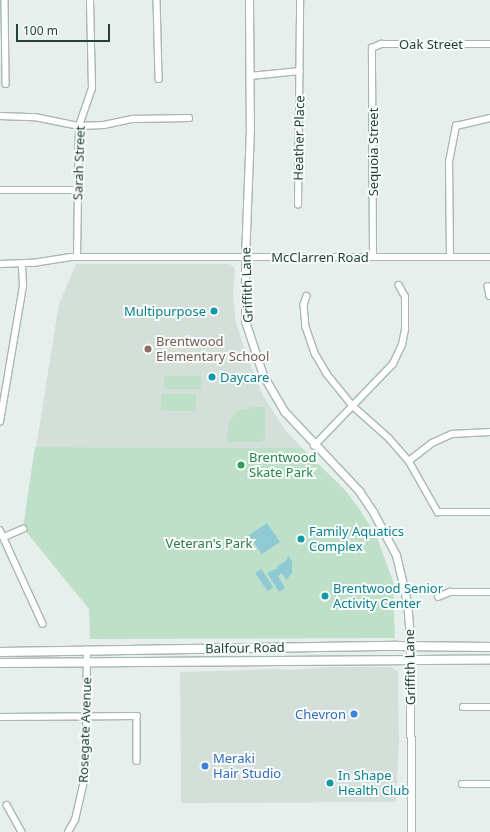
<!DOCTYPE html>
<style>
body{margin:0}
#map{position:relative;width:490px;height:832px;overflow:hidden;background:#e6efeb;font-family:"Noto Sans",sans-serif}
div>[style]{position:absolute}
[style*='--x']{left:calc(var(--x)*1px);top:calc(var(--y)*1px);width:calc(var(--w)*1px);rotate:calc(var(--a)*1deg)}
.built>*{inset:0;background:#d4dfda}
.green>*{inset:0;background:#bfe0c8;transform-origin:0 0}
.water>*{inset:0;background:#8ec9d4;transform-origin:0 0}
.roads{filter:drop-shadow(1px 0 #a8b8b2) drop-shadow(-1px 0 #a8b8b2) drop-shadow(0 1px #a8b8b2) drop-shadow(0 -1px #a8b8b2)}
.minor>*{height:5.5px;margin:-2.75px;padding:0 2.75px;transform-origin:2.75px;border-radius:2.75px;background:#fff}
.tertiary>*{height:7px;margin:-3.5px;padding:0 3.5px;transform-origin:3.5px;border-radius:3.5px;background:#fff}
.secondary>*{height:8px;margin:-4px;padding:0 4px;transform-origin:4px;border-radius:4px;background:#fff}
.dots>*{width:11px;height:11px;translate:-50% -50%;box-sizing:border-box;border:2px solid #f7fbf9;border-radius:50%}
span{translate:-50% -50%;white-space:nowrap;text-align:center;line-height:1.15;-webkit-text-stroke:4px #f7fbf9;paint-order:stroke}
.street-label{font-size:13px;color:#24423a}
.culture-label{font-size:13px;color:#0d838f}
.right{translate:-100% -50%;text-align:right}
.left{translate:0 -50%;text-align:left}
.education-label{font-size:13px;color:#785e54}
.leisure-label{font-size:13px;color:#27864d}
.park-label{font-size:13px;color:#2d7a4b}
.shop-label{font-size:13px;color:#366cbe}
.scale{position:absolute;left:16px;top:24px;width:94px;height:18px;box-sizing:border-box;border:2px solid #24423a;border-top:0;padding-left:5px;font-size:12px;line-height:14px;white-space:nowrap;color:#24423a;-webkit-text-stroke:3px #f7fbf9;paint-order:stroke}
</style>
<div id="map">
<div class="built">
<div style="clip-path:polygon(76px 264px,229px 264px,233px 266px,235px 270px,233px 295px,236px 323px,248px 359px,263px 396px,287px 432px,302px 448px,36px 447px,59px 304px)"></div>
<div style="clip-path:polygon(329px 667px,391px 667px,398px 672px,399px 742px,396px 802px,181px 803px,180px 672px,279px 669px,291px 670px)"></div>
</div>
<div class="green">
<div style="left:164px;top:376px;width:37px;height:13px"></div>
<div style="left:161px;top:394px;width:35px;height:17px"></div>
<div style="clip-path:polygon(253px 407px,265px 407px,265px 438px,261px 442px,227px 442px,228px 424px,237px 411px)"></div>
<div style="clip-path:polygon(35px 447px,302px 448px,345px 490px,358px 507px,376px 535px,393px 581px,395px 638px,90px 639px,89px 609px,23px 528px)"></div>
</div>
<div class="water">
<div style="left:267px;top:523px;width:23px;height:22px;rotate:56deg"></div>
<div style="clip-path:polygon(288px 556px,292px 561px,292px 573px,286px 580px,282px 573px,278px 576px,285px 588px,279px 592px,267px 573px,278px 568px,277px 566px,286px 561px)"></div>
<div style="left:261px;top:569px;width:22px;height:7px;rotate:56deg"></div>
</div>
<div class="roads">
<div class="minor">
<div style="--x:5;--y:0;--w:84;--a:89.3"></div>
<div style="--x:157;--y:0;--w:79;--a:88.5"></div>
<div style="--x:250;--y:76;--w:50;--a:-5.7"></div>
<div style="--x:0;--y:116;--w:35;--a:2"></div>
<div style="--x:35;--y:117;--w:45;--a:11.6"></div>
<div style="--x:79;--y:126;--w:25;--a:-2"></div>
<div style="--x:104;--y:125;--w:30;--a:-12"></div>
<div style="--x:133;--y:119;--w:56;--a:-1"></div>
<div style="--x:0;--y:190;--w:78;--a:0"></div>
<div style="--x:298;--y:205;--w:205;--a:-89.4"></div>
<div style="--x:373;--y:256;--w:208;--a:-90.3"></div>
<div style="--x:372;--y:48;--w:10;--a:-24"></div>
<div style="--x:381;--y:44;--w:109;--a:0"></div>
<div style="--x:450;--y:256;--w:94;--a:-90.6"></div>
<div style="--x:449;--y:162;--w:37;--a:-79"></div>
<div style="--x:456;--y:126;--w:35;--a:-13"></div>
<div style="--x:77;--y:257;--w:131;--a:-89.1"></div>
<div style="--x:79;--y:126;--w:39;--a:-71"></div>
<div style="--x:92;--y:89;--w:89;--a:-91.3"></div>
<div style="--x:0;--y:264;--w:33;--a:-2"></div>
<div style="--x:33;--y:263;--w:38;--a:-9"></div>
<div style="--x:71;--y:257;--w:419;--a:0"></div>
<div style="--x:488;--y:286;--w:10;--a:79"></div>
<div style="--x:307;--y:296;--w:9;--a:108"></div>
<div style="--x:304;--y:305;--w:22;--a:85"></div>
<div style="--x:306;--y:327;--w:28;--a:71"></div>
<div style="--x:315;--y:353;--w:24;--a:60"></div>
<div style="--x:327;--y:374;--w:41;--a:50.9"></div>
<div style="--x:353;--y:406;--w:48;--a:41.6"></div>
<div style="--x:389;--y:438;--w:30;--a:49"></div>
<div style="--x:409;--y:461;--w:59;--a:60.4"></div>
<div style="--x:438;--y:512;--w:52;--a:0"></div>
<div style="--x:0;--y:422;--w:138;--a:-80.4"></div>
<div style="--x:23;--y:286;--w:22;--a:-93"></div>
<div style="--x:314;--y:446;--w:114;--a:-46.1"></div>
<div style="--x:393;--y:364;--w:21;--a:-65"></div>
<div style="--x:402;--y:345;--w:16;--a:-79"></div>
<div style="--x:405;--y:329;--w:32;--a:-90"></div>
<div style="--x:405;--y:297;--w:13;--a:-119"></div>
<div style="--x:409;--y:461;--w:29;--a:-38"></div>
<div style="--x:432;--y:443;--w:22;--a:-24"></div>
<div style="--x:452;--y:434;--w:38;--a:-3"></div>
<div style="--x:0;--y:530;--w:103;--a:65.4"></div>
<div style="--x:4;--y:537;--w:21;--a:-23"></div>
<div style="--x:438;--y:597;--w:13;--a:-23"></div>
<div style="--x:450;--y:592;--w:40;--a:0"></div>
<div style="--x:463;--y:707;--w:27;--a:0"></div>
<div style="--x:0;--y:717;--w:137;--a:-0.4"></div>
<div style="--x:137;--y:716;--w:45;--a:90"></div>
<div style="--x:462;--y:784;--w:28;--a:0"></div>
<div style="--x:7;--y:805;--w:31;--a:61"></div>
<div style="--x:68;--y:832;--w:14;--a:-60"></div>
<div style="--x:75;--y:820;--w:35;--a:-77"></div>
<div style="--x:83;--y:786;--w:28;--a:-84"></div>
<div style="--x:86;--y:758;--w:108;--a:-89.5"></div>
</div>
<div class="tertiary">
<div style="--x:249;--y:0;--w:128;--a:89.6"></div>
<div style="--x:250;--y:128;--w:129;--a:92.2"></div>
<div style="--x:245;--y:257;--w:64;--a:90"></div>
<div style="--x:245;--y:321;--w:57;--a:71.6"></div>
<div style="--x:263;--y:375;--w:42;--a:59.7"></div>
<div style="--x:284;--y:411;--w:110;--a:46.8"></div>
<div style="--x:359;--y:491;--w:25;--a:56"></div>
<div style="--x:373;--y:512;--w:49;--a:61.9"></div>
<div style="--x:396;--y:555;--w:48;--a:76.8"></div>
<div style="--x:407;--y:602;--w:36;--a:85"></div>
<div style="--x:410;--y:638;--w:194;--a:89.7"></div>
</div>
<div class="secondary">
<div style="--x:0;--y:652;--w:397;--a:-0.9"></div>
<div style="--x:397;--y:646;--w:93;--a:0.6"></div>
<div style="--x:0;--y:663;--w:490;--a:-0.4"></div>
</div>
</div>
<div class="dots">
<div style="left:214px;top:311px;background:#0f9aa8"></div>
<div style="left:148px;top:349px;background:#8d6e63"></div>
<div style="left:212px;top:377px;background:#0f9aa8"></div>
<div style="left:241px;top:465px;background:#2e9e5b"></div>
<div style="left:301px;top:539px;background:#0f9aa8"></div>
<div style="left:325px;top:596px;background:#0f9aa8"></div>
<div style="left:354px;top:714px;background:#3f7fe0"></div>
<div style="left:205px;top:766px;background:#3f7fe0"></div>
<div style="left:330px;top:783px;background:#0f9aa8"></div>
</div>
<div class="street-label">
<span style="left:431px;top:44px">Oak Street</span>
<span style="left:299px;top:138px;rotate:-89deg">Heather Place</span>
<span style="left:373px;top:152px;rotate:-90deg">Sequoia Street</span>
<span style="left:79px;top:163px;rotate:-88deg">Sarah Street</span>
<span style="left:320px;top:257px">McClarren Road</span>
<span style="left:247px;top:285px;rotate:-92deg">Griffith Lane</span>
<span style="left:245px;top:648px;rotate:-1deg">Balfour Road</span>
<span style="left:410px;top:667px;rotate:-91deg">Griffith Lane</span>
<span style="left:85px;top:730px;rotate:-88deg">Rosegate Avenue</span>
</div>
<div class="culture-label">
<span class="right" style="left:206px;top:311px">Multipurpose</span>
<span class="left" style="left:220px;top:377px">Daycare</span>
<span class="left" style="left:309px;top:539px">Family Aquatics<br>Complex</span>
<span class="left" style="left:333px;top:596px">Brentwood Senior<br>Activity Center</span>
<span class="left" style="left:338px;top:783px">In Shape<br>Health Club</span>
</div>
<div class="education-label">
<span class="left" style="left:156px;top:349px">Brentwood<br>Elementary School</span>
</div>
<div class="leisure-label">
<span class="left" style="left:249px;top:465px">Brentwood<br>Skate Park</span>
</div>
<div class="park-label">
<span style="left:209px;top:543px">Veteran's Park</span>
</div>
<div class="shop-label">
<span class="right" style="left:346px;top:714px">Chevron</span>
<span class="left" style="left:213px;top:766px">Meraki<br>Hair Studio</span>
</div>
<div class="scale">100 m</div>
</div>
